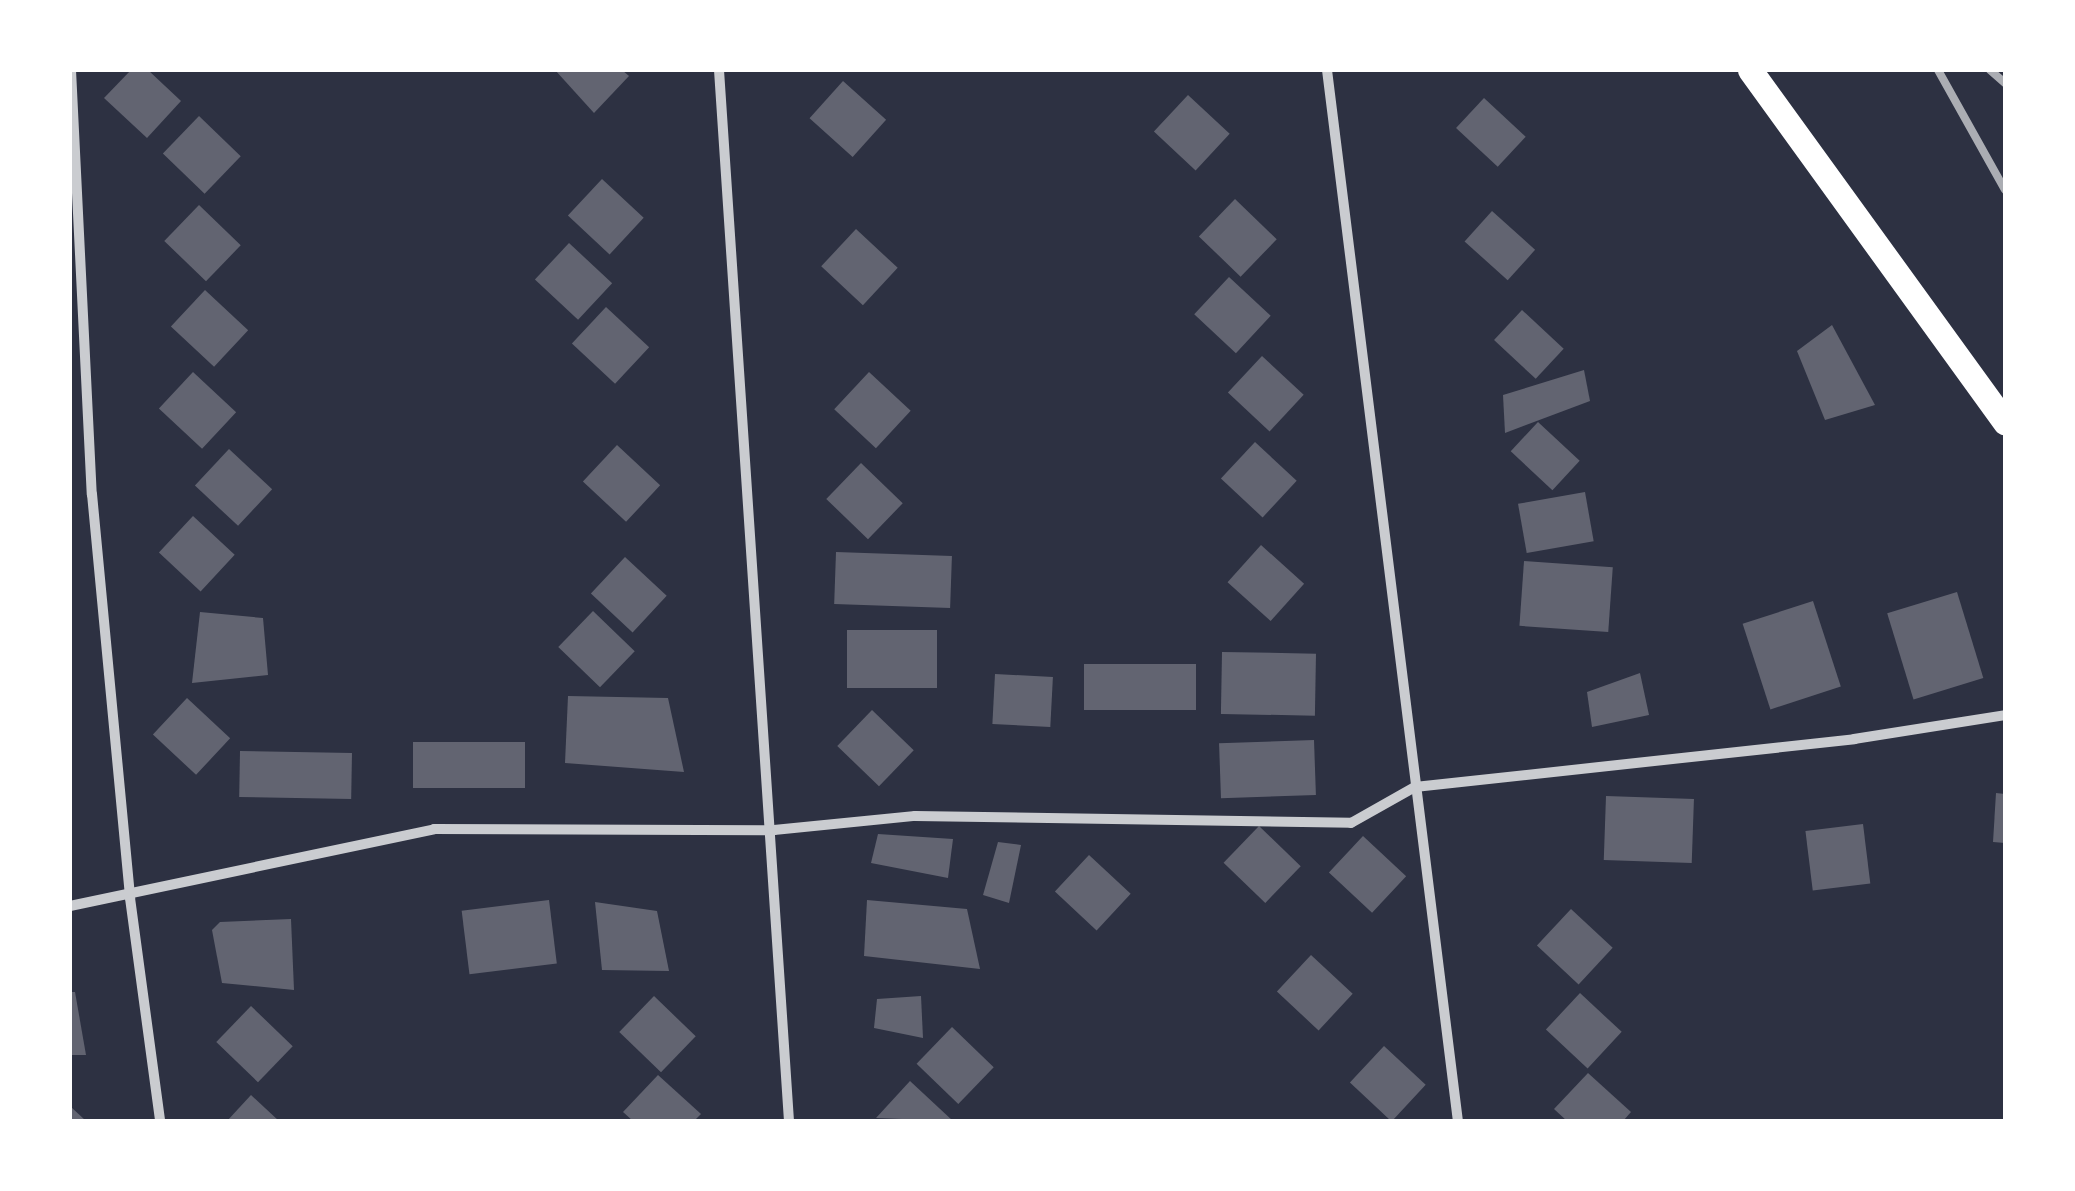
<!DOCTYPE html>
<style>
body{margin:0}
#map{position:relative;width:2075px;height:1191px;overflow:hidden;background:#2d3142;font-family:Manrope,sans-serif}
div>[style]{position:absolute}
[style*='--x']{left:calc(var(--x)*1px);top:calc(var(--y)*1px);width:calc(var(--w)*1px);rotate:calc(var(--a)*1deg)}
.building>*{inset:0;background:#626471;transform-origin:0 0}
.minor>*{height:10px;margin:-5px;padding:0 5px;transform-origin:5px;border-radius:5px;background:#caccd0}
.primary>*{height:25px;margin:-12.5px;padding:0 12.5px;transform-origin:12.5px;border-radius:12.5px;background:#fff}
.rail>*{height:8px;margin:-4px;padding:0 4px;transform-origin:4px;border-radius:4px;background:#abadb3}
span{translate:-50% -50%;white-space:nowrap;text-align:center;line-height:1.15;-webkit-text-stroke:8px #fff;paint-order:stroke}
.frame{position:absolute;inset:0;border:72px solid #fff;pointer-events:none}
</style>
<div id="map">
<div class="building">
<div style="clip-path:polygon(131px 70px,148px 70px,181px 101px,147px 138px,104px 98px)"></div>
<div style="clip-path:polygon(555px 70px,622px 70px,629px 76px,594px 113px)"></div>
<div style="left:843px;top:81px;width:58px;height:50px;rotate:42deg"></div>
<div style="left:1188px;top:95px;width:57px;height:50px;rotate:43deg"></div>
<div style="left:1484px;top:98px;width:57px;height:41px;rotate:43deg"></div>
<div style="left:199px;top:116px;width:58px;height:52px;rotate:44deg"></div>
<div style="left:602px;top:179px;width:57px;height:50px;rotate:43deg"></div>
<div style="left:1235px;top:199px;width:58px;height:52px;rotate:44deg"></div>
<div style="left:199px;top:205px;width:58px;height:50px;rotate:44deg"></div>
<div style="left:1492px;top:211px;width:58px;height:41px;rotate:42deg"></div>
<div style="left:856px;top:229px;width:57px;height:51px;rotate:43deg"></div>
<div style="left:569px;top:243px;width:59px;height:50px;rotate:43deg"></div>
<div style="left:1229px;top:277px;width:57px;height:51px;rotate:43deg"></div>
<div style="left:205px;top:290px;width:59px;height:50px;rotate:43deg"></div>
<div style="left:606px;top:307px;width:59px;height:50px;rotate:43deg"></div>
<div style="left:1522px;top:310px;width:57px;height:41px;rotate:43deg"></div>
<div style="clip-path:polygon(1832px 325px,1875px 405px,1825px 420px,1797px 351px)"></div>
<div style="left:1262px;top:356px;width:57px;height:50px;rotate:43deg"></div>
<div style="clip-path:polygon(1584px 370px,1590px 401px,1505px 433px,1503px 395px)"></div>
<div style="left:193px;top:372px;width:59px;height:50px;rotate:43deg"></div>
<div style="left:869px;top:372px;width:57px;height:51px;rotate:43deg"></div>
<div style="left:1538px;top:422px;width:57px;height:40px;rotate:43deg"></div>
<div style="left:1255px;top:442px;width:57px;height:50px;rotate:43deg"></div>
<div style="left:617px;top:445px;width:59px;height:50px;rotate:43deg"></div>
<div style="left:229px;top:449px;width:59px;height:50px;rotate:43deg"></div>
<div style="left:861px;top:463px;width:58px;height:50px;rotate:44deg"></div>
<div style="left:1585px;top:492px;width:50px;height:68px;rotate:80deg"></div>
<div style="left:193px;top:516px;width:57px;height:50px;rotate:43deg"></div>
<div style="left:1261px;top:545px;width:58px;height:50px;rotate:42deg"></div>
<div style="left:836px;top:552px;width:116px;height:52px;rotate:2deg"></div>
<div style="left:625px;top:557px;width:57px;height:50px;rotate:43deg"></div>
<div style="left:1524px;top:561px;width:89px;height:65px;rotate:4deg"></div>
<div style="left:1957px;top:592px;width:90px;height:73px;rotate:73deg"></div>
<div style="left:1813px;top:601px;width:90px;height:74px;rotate:72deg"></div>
<div style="left:593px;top:611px;width:58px;height:50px;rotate:44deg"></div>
<div style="clip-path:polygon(200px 612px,263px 618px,268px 675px,192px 683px)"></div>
<div style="left:847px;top:630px;width:90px;height:58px"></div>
<div style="left:1222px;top:652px;width:94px;height:62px;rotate:1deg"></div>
<div style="left:1084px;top:664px;width:112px;height:46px"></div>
<div style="clip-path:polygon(1640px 673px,1649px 715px,1592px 727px,1587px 692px)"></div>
<div style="left:995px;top:674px;width:58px;height:50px;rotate:3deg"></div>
<div style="clip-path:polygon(568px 696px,668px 698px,684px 772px,565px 763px)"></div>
<div style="left:187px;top:698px;width:59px;height:50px;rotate:43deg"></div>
<div style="left:872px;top:710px;width:58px;height:50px;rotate:44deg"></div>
<div style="left:1314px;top:740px;width:55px;height:95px;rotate:88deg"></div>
<div style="left:413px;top:742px;width:112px;height:46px"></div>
<div style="left:240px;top:751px;width:112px;height:46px;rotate:1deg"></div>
<div style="clip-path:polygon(1996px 793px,2005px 794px,2005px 843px,1993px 842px)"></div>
<div style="left:1606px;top:796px;width:88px;height:64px;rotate:2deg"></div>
<div style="left:1863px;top:824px;width:60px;height:58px;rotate:83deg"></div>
<div style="left:1259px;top:826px;width:58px;height:51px;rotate:44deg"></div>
<div style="clip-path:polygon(878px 834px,953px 839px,948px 878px,871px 863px)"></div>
<div style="left:1363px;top:836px;width:59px;height:50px;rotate:43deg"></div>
<div style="clip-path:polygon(998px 842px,1021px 845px,1009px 903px,983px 895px)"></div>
<div style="left:1089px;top:855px;width:57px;height:50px;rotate:43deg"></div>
<div style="left:549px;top:900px;width:64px;height:88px;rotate:83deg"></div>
<div style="clip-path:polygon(867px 900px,967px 909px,980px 969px,864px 956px)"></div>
<div style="clip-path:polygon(595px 902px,657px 911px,669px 971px,602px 970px)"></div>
<div style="left:1571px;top:909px;width:57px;height:50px;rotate:43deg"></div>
<div style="clip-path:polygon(291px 919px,294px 990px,222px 983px,212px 930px,220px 922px)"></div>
<div style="left:1311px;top:955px;width:57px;height:50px;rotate:43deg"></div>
<div style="clip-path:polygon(70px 992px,75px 992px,86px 1055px,70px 1055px)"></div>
<div style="left:1580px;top:993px;width:57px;height:50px;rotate:43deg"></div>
<div style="left:654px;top:996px;width:58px;height:50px;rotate:44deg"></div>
<div style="clip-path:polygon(921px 996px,923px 1038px,874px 1028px,877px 999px)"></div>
<div style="left:251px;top:1006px;width:58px;height:50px;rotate:44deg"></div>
<div style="left:952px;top:1027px;width:58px;height:51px;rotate:44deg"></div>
<div style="left:1384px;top:1046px;width:57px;height:50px;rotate:43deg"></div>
<div style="clip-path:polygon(1588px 1073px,1631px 1112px,1623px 1121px,1567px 1121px,1554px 1109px)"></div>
<div style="clip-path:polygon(658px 1075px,701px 1114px,694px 1121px,633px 1121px,623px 1112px)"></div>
<div style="clip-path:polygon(910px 1081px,953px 1121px,876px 1118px)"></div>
<div style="clip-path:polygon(251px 1095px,279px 1121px,227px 1121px)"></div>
<div style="clip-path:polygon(70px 1106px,86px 1121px,70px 1121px)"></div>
</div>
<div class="minor">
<div style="--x:71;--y:70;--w:425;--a:87.2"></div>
<div style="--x:92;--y:494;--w:406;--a:84.6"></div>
<div style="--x:130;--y:898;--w:225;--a:82.3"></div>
<div style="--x:719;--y:70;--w:1053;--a:86.19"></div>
<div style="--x:1327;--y:70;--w:1059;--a:82.9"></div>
<div style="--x:70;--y:906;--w:372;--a:-11.9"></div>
<div style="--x:434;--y:829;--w:340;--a:0.2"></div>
<div style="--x:774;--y:830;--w:142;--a:-5.7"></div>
<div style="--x:915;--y:816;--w:436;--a:0.9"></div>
<div style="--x:1351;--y:823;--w:73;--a:-29.4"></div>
<div style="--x:1415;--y:787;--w:442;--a:-6.2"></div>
<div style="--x:1854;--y:739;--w:153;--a:-9"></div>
</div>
<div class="primary">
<div style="--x:1750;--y:70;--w:435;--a:54.1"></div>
</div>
<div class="rail">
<div style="--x:1938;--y:70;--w:137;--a:60.8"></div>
<div style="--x:1990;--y:70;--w:20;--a:41"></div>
</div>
<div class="frame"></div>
</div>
